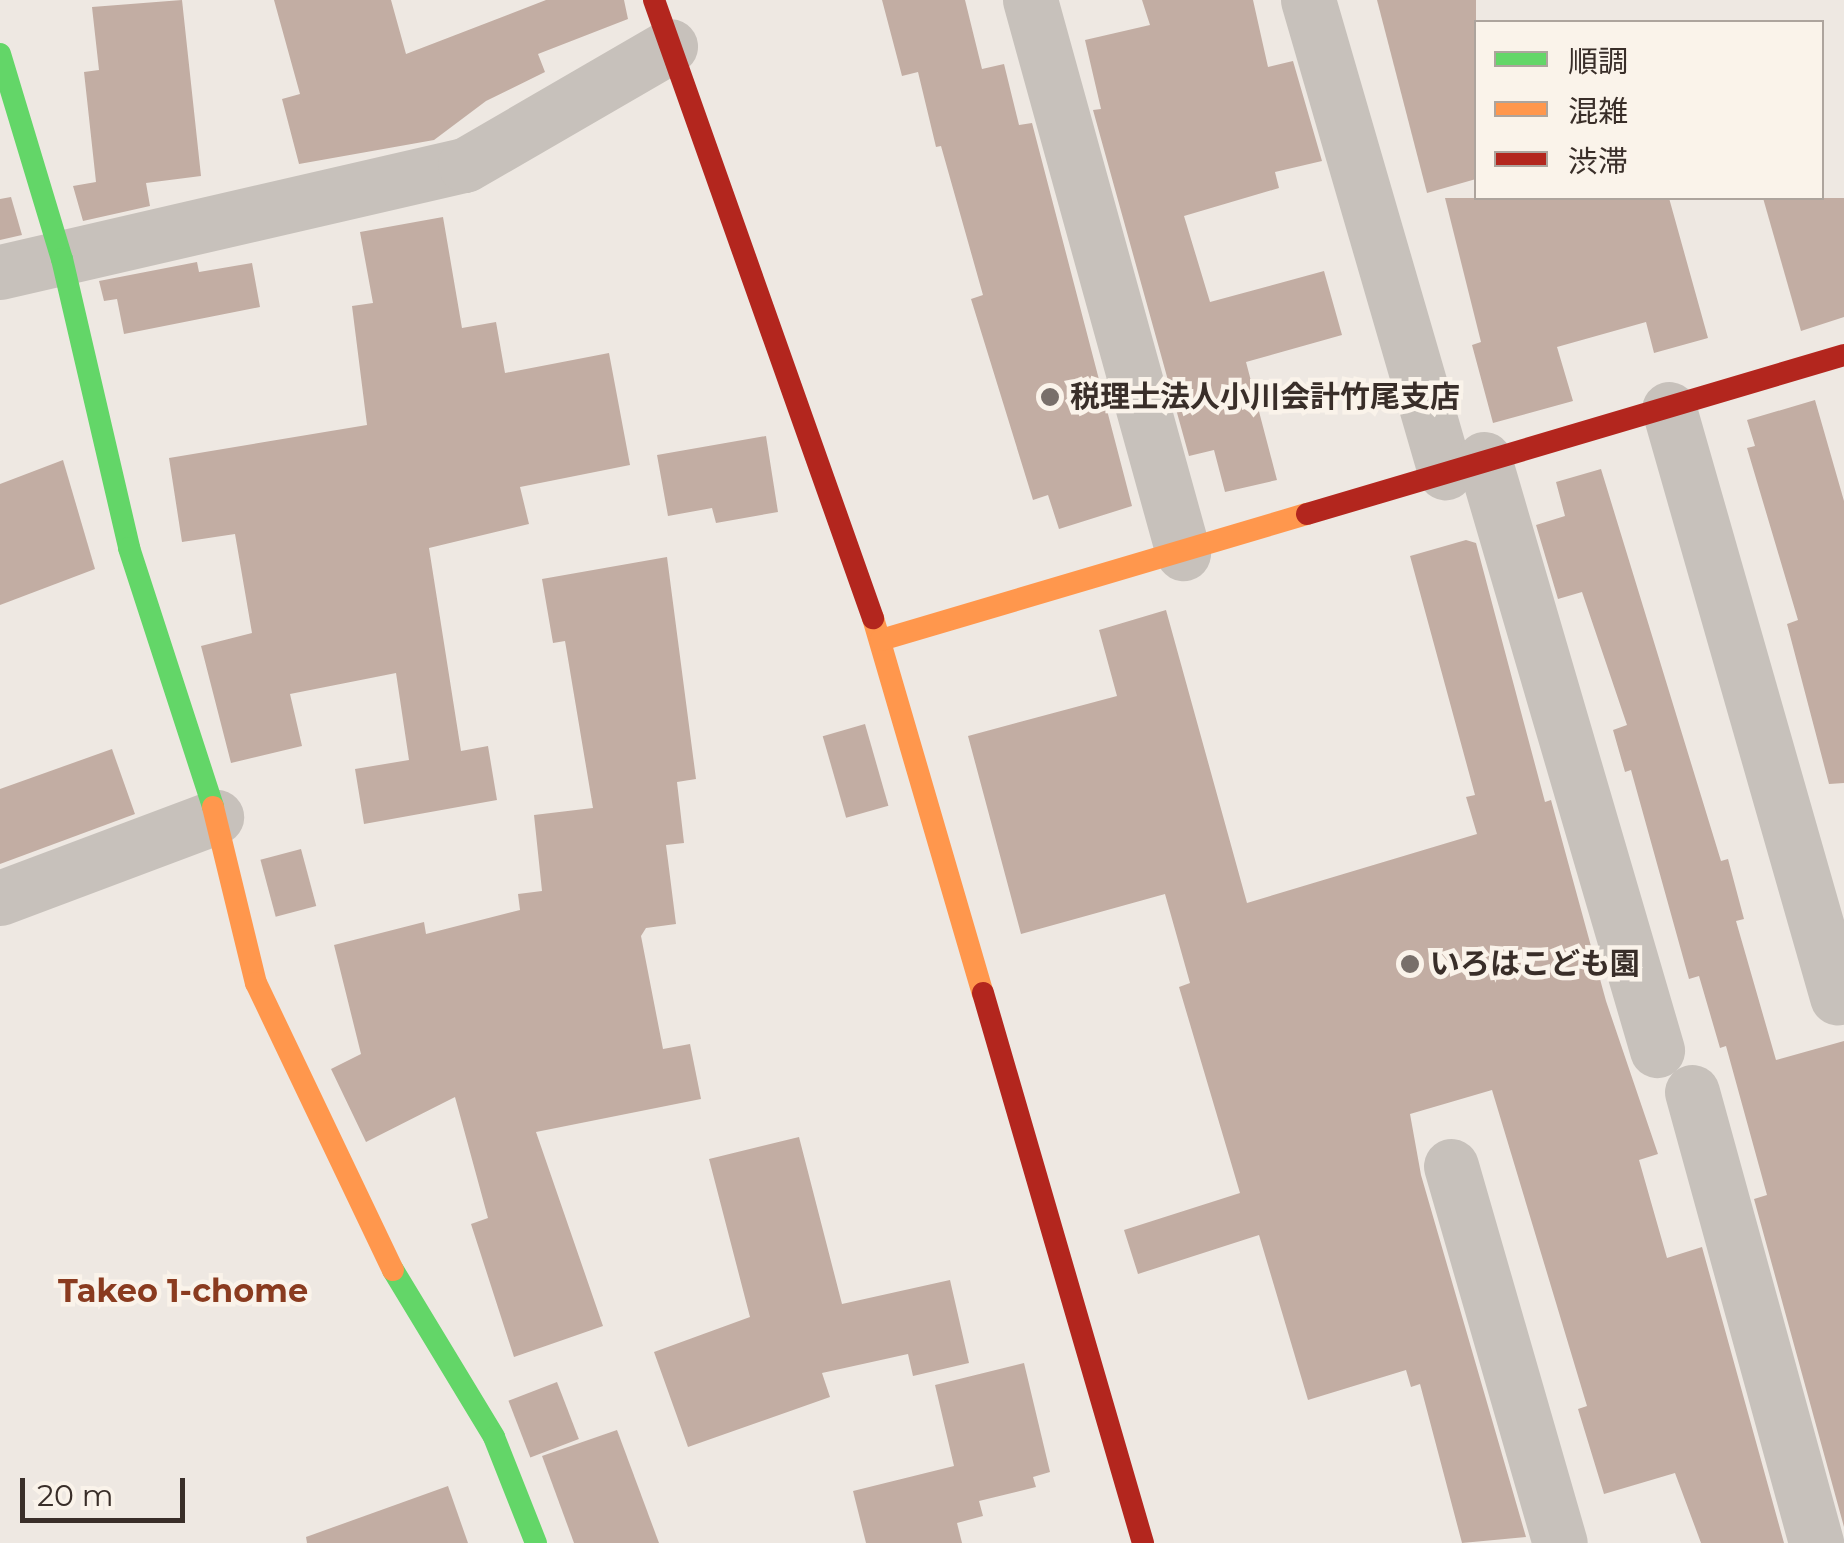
<!DOCTYPE html>
<meta charset="utf-8">
<style>
body{margin:0}
#map{position:relative;width:1844px;height:1543px;overflow:hidden;background:#eee8e2;font-family:Montserrat,"Noto Sans JP",sans-serif}
div>[style]{position:absolute}
[style*='--x']{left:calc(var(--x)*1px);top:calc(var(--y)*1px);width:calc(var(--w)*1px);rotate:calc(var(--a)*1deg)}
.building>*{inset:0;background:#c2ada3;transform-origin:0 0}
.street>*{height:55px;margin:-27.5px;padding:0 27.5px;transform-origin:27.5px;border-radius:27.5px;background:#c7c1bb}
.fast>*{height:22px;margin:-11px;padding:0 11px;transform-origin:11px;border-radius:11px;background:#63d668}
.slow>*{height:22px;margin:-11px;padding:0 11px;transform-origin:11px;border-radius:11px;background:#ff974d}
.jam>*{height:22px;margin:-11px;padding:0 11px;transform-origin:11px;border-radius:11px;background:#b3261e}
.dots>*{width:28px;height:28px;translate:-50% -50%;box-sizing:border-box;border:5px solid #faf3ea;border-radius:50%}
span{translate:-50% -50%;white-space:nowrap;text-align:center;line-height:1.15;-webkit-text-stroke:9px #faf3ea;paint-order:stroke}
.poi-label{font-size:30px;color:#392e29;font-weight:700}
.left{translate:0 -50%;text-align:left}
.neighbourhood-label{font-size:32px;color:#8a3b1f;font-weight:700}
.legend{position:absolute;left:1474px;top:20px;width:350px;height:180px;box-sizing:border-box;background:#faf3ea;border:2px solid #ada49d;margin:0;padding:12px 18px;list-style:none;font-size:30px;color:#392e29}
.legend li{display:flex;align-items:center;gap:20px;height:50px}
.legend b{width:50px;border:2px solid #ada49d}
.scale{position:absolute;left:20px;top:1478px;width:165px;height:45px;box-sizing:border-box;border:5px solid #392e29;border-top:0;padding-left:12px;font-size:30px;line-height:35px;white-space:nowrap;color:#392e29;-webkit-text-stroke:8px #faf3ea;paint-order:stroke}
</style>
<div id="map">
<div class="building">
<div style="clip-path:polygon(182px 0,201px 176px,146px 183px,150px 206px,83px 221px,73px 186px,96px 182px,84px 72px,99px 70px,92px 7px)"></div>
<div style="clip-path:polygon(274px 0,391px 0,406px 54px,546px 0,624px 0,628px 19px,538px 54px,545px 72px,486px 101px,434px 140px,299px 164px,282px 99px,300px 94px)"></div>
<div style="clip-path:polygon(882px 0,965px 0,982px 69px,1004px 64px,1019px 125px,1032px 123px,1132px 506px,1059px 529px,1048px 495px,1033px 500px,971px 299px,983px 295px,941px 146px,936px 147px,918px 72px,902px 76px)"></div>
<div style="clip-path:polygon(1142px 0,1253px 0,1268px 67px,1293px 61px,1322px 161px,1275px 172px,1279px 188px,1184px 216px,1210px 302px,1324px 271px,1342px 335px,1246px 362px,1277px 480px,1225px 492px,1214px 450px,1189px 456px,1093px 110px,1101px 109px,1085px 40px,1150px 25px)"></div>
<div style="clip-path:polygon(1377px 0,1476px 0,1476px 179px,1427px 193px)"></div>
<div style="clip-path:polygon(11px 197px,22px 235px,0 240px,0 199px)"></div>
<div style="clip-path:polygon(1445px 198px,1669px 198px,1708px 338px,1654px 353px,1646px 322px,1557px 347px,1573px 401px,1493px 423px,1472px 345px,1481px 342px)"></div>
<div style="clip-path:polygon(1763px 198px,1844px 198px,1844px 317px,1801px 331px)"></div>
<div style="clip-path:polygon(443px 217px,462px 328px,496px 322px,505px 373px,609px 353px,630px 465px,520px 487px,529px 524px,429px 548px,461px 751px,488px 746px,497px 800px,364px 824px,355px 769px,409px 760px,396px 673px,290px 694px,302px 746px,231px 763px,201px 646px,252px 633px,235px 534px,182px 542px,169px 458px,367px 425px,352px 306px,373px 303px,360px 232px)"></div>
<div style="clip-path:polygon(197px 262px,199px 272px,252px 263px,260px 307px,124px 334px,117px 299px,104px 301px,99px 281px)"></div>
<div style="clip-path:polygon(1815px 400px,1844px 501px,1844px 783px,1829px 784px,1787px 624px,1798px 620px,1747px 448px,1755px 446px,1747px 420px)"></div>
<div style="clip-path:polygon(766px 436px,778px 512px,716px 523px,712px 508px,668px 516px,657px 455px)"></div>
<div style="clip-path:polygon(63px 460px,95px 569px,0 605px,0 484px)"></div>
<div style="clip-path:polygon(1601px 469px,1721px 861px,1728px 859px,1744px 919px,1736px 921px,1776px 1060px,1844px 1041px,1844px 1527px,1754px 1199px,1767px 1195px,1726px 1046px,1720px 1048px,1699px 976px,1689px 979px,1631px 770px,1625px 772px,1613px 730px,1627px 725px,1582px 592px,1558px 599px,1536px 525px,1565px 516px,1556px 482px)"></div>
<div style="clip-path:polygon(1466px 540px,1476px 543px,1545px 802px,1551px 800px,1606px 1001px,1658px 1154px,1639px 1160px,1667px 1258px,1702px 1247px,1784px 1543px,1701px 1543px,1675px 1473px,1604px 1494px,1578px 1409px,1587px 1406px,1492px 1090px,1410px 1114px,1421px 1175px,1526px 1537px,1462px 1543px,1420px 1384px,1411px 1387px,1406px 1370px,1308px 1400px,1259px 1235px,1138px 1274px,1124px 1230px,1240px 1193px,1179px 987px,1190px 983px,1165px 894px,1021px 934px,968px 736px,1117px 696px,1099px 630px,1166px 610px,1247px 903px,1477px 834px,1466px 797px,1475px 795px,1410px 556px)"></div>
<div style="clip-path:polygon(667px 557px,696px 779px,677px 782px,684px 843px,666px 845px,676px 924px,646px 928px,641px 936px,663px 1049px,690px 1044px,701px 1099px,536px 1132px,603px 1326px,514px 1357px,471px 1224px,488px 1218px,455px 1097px,366px 1142px,331px 1069px,361px 1054px,334px 945px,424px 922px,426px 934px,520px 910px,518px 894px,542px 891px,534px 815px,593px 808px,565px 641px,553px 643px,542px 579px)"></div>
<div style="left:865px;top:724px;width:85px;height:44px;rotate:74deg"></div>
<div style="clip-path:polygon(112px 749px,135px 814px,0 864px,0 789px)"></div>
<div style="left:301px;top:849px;width:59px;height:42px;rotate:75deg"></div>
<div style="clip-path:polygon(799px 1137px,842px 1304px,950px 1280px,969px 1363px,913px 1376px,908px 1354px,822px 1373px,830px 1397px,688px 1447px,654px 1352px,750px 1317px,709px 1159px)"></div>
<div style="clip-path:polygon(1024px 1363px,1050px 1472px,1033px 1477px,1036px 1487px,979px 1501px,983px 1516px,957px 1523px,962px 1543px,866px 1543px,853px 1491px,954px 1466px,935px 1385px)"></div>
<div style="left:557px;top:1382px;width:61px;height:52px;rotate:69deg"></div>
<div style="clip-path:polygon(617px 1430px,659px 1543px,574px 1543px,542px 1456px)"></div>
<div style="clip-path:polygon(448px 1486px,468px 1543px,307px 1543px,306px 1537px)"></div>
</div>
<div class="street">
<div style="--x:1030;--y:0;--w:574;--a:74.53"></div>
<div style="--x:1308;--y:0;--w:492;--a:73.8"></div>
<div style="--x:0;--y:272;--w:477;--a:-13"></div>
<div style="--x:465;--y:165;--w:237;--a:-30.1"></div>
<div style="--x:1669;--y:409;--w:612;--a:74.05"></div>
<div style="--x:1484;--y:459;--w:616;--a:73.68"></div>
<div style="--x:0;--y:898;--w:231;--a:-20.6"></div>
<div style="--x:1692;--y:1092;--w:468;--a:74.6"></div>
<div style="--x:1451;--y:1166;--w:392;--a:73.9"></div>
</div>
<div class="fast">
<div style="--x:0;--y:54;--w:214;--a:73.2"></div>
<div style="--x:62;--y:259;--w:297;--a:76.9"></div>
<div style="--x:129;--y:548;--w:272;--a:72"></div>
<div style="--x:393;--y:1270;--w:195;--a:58.8"></div>
<div style="--x:494;--y:1437;--w:114;--a:68.4"></div>
</div>
<div class="slow">
<div style="--x:873;--y:618;--w:391;--a:73.7"></div>
<div style="--x:881;--y:640;--w:444;--a:-16.5"></div>
<div style="--x:213;--y:807;--w:181;--a:76.3"></div>
<div style="--x:256;--y:983;--w:318;--a:64.5"></div>
</div>
<div class="jam">
<div style="--x:654;--y:0;--w:656;--a:70.49"></div>
<div style="--x:1307;--y:514;--w:560;--a:-16.49"></div>
<div style="--x:983;--y:993;--w:573;--a:73.78"></div>
</div>
<div class="dots">
<div style="left:1050px;top:397px;background:#786f6a"></div>
<div style="left:1410px;top:964px;background:#786f6a"></div>
</div>
<div class="poi-label">
<span class="left" style="left:1070px;top:397px">税理士法人小川会計竹尾支店</span>
<span class="left" style="left:1430px;top:964px">いろはこども園</span>
</div>
<div class="neighbourhood-label">
<span style="left:183px;top:1291px">Takeo 1-chome</span>
</div>
<ul class="legend">
<li><b style="height:12px;background:#63d668"></b>順調</li>
<li><b style="height:12px;background:#ff974d"></b>混雑</li>
<li><b style="height:12px;background:#b3261e"></b>渋滞</li>
</ul>
<div class="scale">20 m</div>
</div>
